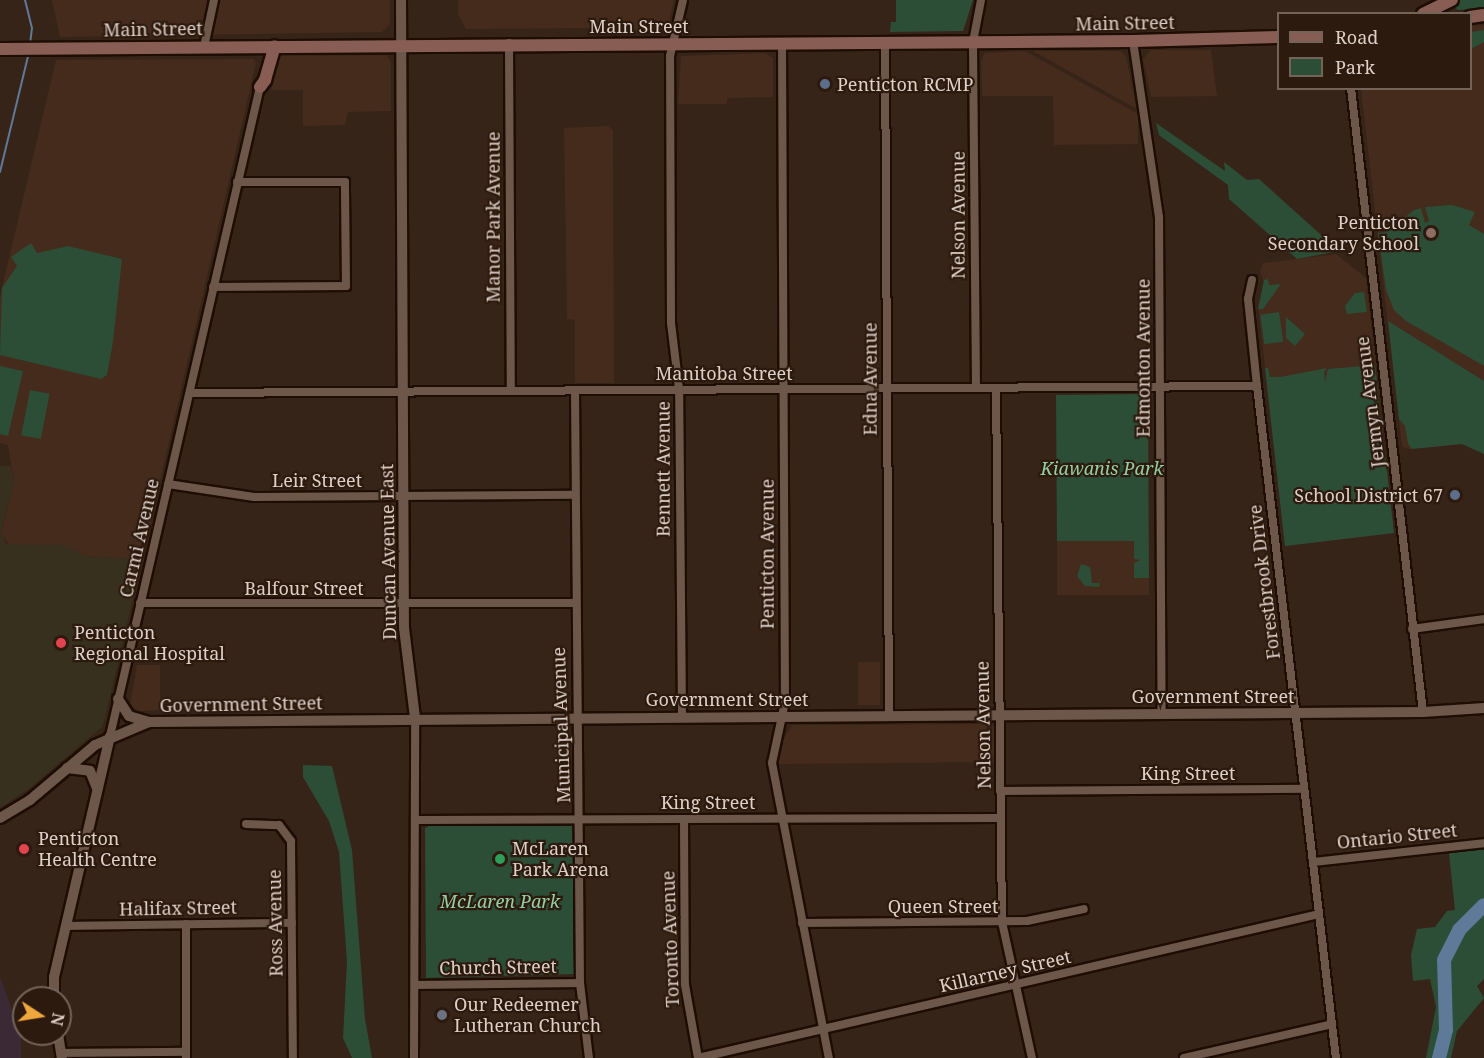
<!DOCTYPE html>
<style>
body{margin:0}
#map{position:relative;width:1484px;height:1058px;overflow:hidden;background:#372418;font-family:"Noto Serif",serif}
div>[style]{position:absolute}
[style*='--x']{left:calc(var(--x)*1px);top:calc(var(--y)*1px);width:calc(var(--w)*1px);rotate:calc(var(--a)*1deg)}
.built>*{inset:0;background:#442b1c;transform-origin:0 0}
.industrial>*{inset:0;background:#3b2a35}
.medical>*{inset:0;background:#37301f}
.green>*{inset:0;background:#2c4d36;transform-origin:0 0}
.stream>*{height:2px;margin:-1px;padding:0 1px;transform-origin:1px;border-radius:1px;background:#5e7a98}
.river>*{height:14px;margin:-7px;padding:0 7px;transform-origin:7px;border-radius:7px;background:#5e7a98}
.roads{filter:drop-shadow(2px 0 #1e0d03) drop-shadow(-2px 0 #1e0d03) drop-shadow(0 2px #1e0d03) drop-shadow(0 -2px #1e0d03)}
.minor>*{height:8px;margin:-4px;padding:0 4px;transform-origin:4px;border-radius:4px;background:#6d574a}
.tertiary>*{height:10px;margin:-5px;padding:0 5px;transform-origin:5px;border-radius:5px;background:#6d574a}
.secondary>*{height:12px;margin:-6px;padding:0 6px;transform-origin:6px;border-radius:6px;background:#885e54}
.dots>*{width:16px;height:16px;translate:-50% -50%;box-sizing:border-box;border:3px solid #2d1a0f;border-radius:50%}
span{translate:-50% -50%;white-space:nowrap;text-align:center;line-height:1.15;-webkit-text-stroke:4.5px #2d1a0f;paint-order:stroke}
.street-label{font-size:18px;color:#ddd0c8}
.poi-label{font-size:18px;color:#ddd0c8}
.left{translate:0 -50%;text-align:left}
.right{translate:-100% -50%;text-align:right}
.park-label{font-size:18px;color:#93cfa4;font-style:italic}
.legend{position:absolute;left:1277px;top:12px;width:195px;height:78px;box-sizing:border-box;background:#2d1a0f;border:2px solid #736359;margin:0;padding:8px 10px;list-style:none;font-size:18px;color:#ddd0c8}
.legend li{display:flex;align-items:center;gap:12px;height:30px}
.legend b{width:30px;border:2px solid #736359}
.north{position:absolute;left:12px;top:986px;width:60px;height:60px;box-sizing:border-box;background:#2d1a0f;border:2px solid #736359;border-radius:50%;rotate:102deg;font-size:16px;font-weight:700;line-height:24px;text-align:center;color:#ddd0c8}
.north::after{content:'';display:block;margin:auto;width:21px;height:27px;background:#eea73d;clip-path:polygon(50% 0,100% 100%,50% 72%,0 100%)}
</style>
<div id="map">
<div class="built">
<div style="clip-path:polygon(52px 0,390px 0,390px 24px,382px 32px,60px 37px)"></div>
<div style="clip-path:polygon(458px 0,674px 0,668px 28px,661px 33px,585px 28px,466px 29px,458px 14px)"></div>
<div style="clip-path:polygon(1484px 25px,1484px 454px,1462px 444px,1409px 449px,1402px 447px,1361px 89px,1470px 88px,1471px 26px)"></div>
<div style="clip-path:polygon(1151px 50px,1211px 50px,1217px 96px,1151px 97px,1143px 59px)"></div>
<div style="clip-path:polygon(1025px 51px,1138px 114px,1138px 144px,1054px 145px,1053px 96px,982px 96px,981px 61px,985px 53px)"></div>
<div style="clip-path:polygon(1033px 51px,1121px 51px,1126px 57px,1137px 109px)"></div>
<div style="clip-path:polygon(765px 53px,773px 58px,773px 97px,727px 98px,727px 104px,678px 104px,681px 56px)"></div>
<div style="clip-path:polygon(386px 55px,391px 62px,391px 111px,348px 112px,345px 125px,303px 126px,303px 90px,271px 90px,279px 56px)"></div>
<div style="clip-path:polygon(56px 60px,253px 59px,256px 63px,142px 560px,85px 556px,63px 545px,9px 545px,1px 534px,14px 482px,8px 445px,0 443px,0 296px)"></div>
<div style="clip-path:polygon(608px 126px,613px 130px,614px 383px,575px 383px,575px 320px,567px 319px,564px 128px)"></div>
<div style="clip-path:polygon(1336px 254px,1366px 278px,1394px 533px,1285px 546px,1258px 305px,1265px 285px,1260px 272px,1263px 263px)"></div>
<div style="left:1057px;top:541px;width:92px;height:54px"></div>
<div style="left:858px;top:662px;width:22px;height:43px"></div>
<div style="clip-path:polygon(137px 665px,160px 665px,160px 710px,138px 711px,130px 705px)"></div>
<div style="clip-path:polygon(989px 724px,994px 726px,994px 762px,778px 764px,784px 739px,792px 725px)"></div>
</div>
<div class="industrial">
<div style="clip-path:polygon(0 977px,21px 1034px,21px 1058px,0 1058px)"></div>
</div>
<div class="medical">
<div style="clip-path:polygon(0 466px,11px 466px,14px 482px,1px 532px,6px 544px,63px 545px,85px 556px,142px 560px,103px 726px,30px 788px,0 808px)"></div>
</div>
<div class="green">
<div style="clip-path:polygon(896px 0,973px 0,963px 31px,890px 32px,891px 22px,896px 22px)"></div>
<div style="clip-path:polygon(1460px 0,1484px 0,1484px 9px,1458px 10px,1452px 5px)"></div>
<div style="clip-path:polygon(1484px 30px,1484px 42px,1471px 49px,1471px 32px)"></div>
<div style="clip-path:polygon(1156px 123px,1225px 171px,1224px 162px,1247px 180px,1259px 179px,1339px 251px,1297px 259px,1229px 199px,1228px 185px,1159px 135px)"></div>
<div style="clip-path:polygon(1452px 205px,1475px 212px,1469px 225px,1484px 234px,1484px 366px,1406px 321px,1394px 310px,1386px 290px,1378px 233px,1386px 232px,1414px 210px,1421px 208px,1425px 223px,1429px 221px,1425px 207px)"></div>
<div style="clip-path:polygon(31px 243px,37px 253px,68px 246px,122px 259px,113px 342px,107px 375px,101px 379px,0 355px,2px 288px,17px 266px,11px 257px)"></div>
<div style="clip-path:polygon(1268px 279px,1269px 285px,1281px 284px,1263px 309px,1258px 309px,1264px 280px)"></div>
<div style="clip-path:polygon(1364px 292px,1367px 312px,1347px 314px,1345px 306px,1355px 293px)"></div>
<div style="left:1279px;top:312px;width:30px;height:19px;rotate:82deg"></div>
<div style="clip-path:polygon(1286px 317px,1305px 334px,1295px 346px,1286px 338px)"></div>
<div style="clip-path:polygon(1388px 321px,1484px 381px,1484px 454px,1462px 444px,1412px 449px,1408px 444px,1405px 426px,1399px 419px)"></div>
<div style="clip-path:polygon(1375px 365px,1394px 533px,1285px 546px,1265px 368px,1268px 368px,1270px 377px,1280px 377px,1327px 368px,1324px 372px,1325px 382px,1328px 369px)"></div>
<div style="clip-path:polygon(0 366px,23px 371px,8px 436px,0 434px)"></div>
<div style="left:30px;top:390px;width:20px;height:46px;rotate:11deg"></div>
<div style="clip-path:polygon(1148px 394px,1149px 578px,1134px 578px,1134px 563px,1140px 560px,1134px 559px,1134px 541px,1057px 541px,1056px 395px)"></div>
<div style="clip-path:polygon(1081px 564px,1090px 567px,1092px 583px,1099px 583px,1101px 573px,1099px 587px,1085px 586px,1077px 576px)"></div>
<div style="clip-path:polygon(303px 765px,332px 766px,352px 850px,365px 1019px,372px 1058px,352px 1058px,343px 1038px,347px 962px,339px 852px,329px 821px,303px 777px)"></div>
<div style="clip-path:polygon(429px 826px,572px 826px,575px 974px,426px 978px,425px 828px)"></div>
<div style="clip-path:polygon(1484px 849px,1484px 979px,1477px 986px,1484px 998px,1457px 1031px,1451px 1058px,1426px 1058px,1436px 1007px,1430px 979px,1413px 981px,1411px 955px,1417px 929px,1435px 927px,1447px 911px,1455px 910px,1449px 853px)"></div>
</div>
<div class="stream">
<div style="--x:25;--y:0;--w:29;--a:76"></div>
<div style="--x:32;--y:28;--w:16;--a:97"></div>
<div style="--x:0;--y:172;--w:123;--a:-76.4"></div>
</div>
<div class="river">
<div style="--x:1439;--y:1058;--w:29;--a:-76"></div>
<div style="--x:1446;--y:1030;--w:70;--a:-91.6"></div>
<div style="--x:1444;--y:960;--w:34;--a:-63"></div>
<div style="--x:1459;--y:930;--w:35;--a:-45"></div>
</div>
<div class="roads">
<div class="minor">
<div style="--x:1133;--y:41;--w:178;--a:81.6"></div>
<div style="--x:1159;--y:217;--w:496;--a:89.7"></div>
<div style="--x:509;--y:43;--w:348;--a:89.7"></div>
<div style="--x:885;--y:43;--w:672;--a:89.66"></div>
<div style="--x:782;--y:44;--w:658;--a:89.74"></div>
<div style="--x:785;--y:702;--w:62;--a:102"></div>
<div style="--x:772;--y:763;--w:300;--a:79.1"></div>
<div style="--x:204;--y:47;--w:48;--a:-78"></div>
<div style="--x:1351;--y:88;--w:628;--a:83.42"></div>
<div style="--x:1252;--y:280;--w:19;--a:102"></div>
<div style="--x:1248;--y:299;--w:87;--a:84.1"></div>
<div style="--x:1257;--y:386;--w:677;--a:83.3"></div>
<div style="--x:213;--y:287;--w:133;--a:-0.4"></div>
<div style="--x:346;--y:286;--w:104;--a:-90.6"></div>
<div style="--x:345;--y:182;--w:108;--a:180"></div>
<div style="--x:976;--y:387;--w:345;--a:-90.5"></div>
<div style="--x:973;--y:42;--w:43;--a:-79.2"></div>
<div style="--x:996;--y:388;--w:534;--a:89.36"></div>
<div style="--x:1002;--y:922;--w:139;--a:77.6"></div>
<div style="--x:575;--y:390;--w:593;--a:89.52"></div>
<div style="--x:580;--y:983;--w:76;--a:83.2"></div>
<div style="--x:190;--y:393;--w:1067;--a:-0.38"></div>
<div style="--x:168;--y:484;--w:87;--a:8.6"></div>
<div style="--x:254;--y:497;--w:321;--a:-0.4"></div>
<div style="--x:140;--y:603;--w:435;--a:0"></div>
<div style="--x:1412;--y:629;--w:73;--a:-7.9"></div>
<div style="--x:682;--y:716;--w:327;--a:-90.5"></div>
<div style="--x:679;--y:389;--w:66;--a:-96.9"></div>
<div style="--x:671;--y:323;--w:267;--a:-90.2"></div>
<div style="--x:670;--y:56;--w:57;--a:-76.9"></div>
<div style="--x:110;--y:736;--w:666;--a:-76.99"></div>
<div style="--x:1000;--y:791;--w:304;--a:-0.4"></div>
<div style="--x:684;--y:819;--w:166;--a:89.7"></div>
<div style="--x:685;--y:985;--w:74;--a:79.9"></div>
<div style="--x:416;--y:820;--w:585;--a:-0.2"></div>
<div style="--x:246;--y:824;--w:33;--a:2"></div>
<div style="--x:279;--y:825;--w:20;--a:53"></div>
<div style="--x:291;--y:841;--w:217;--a:89.5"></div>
<div style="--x:1313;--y:862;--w:172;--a:-6.3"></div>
<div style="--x:802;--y:923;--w:225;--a:-0.5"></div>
<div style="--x:1027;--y:921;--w:58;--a:-11.9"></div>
<div style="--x:66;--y:926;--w:226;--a:-0.8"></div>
<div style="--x:417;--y:985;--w:163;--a:-0.7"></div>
<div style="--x:61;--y:1053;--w:125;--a:-0.5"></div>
<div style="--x:186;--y:1058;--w:134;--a:-90"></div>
<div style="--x:414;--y:1058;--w:340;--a:-89.8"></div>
<div style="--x:698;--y:1058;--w:637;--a:-13.06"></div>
<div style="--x:1184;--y:1058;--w:152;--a:-12.9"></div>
</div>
<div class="tertiary">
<div style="--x:401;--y:0;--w:628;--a:89.73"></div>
<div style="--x:404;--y:628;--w:91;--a:83"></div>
<div style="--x:118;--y:699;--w:20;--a:57"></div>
<div style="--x:129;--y:716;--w:21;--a:17"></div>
<div style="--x:67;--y:768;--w:23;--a:7"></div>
<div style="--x:90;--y:771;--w:18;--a:68"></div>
<div style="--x:0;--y:818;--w:35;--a:-31"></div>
<div style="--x:30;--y:800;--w:85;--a:-40.2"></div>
<div style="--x:95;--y:745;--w:59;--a:-23.1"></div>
<div style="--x:149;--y:722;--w:1274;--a:-0.45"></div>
<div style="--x:1423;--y:712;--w:61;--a:-3.8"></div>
<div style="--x:54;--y:998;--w:21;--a:-90"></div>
<div style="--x:54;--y:977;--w:247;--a:-76.9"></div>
<div style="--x:58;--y:1034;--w:24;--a:81"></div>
</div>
<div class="secondary">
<div style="--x:1423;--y:14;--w:32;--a:-26"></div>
<div style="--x:1470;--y:17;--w:14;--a:-8"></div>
<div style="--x:0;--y:49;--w:1133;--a:-0.4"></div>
<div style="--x:1133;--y:41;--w:145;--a:-1.6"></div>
<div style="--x:260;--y:87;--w:9;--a:-54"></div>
<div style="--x:265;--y:80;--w:35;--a:-74"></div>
</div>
</div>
<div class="dots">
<div style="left:825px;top:84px;background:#5c6f8a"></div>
<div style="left:1431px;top:233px;background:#8d6e63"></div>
<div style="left:1455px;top:495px;background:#5c6f8a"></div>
<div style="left:61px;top:643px;background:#e0444e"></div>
<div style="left:24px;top:849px;background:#e0444e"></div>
<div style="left:500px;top:859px;background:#2e9e5b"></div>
<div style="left:442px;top:1015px;background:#6b7280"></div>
</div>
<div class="street-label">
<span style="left:1125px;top:23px;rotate:-1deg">Main Street</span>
<span style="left:639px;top:26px">Main Street</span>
<span style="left:153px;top:29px;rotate:-1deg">Main Street</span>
<span style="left:958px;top:215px;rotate:-90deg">Nelson Avenue</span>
<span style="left:493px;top:217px;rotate:-90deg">Manor Park Avenue</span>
<span style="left:1143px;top:358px;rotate:-90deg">Edmonton Avenue</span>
<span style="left:724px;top:373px">Manitoba Street</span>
<span style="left:870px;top:379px;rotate:-90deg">Edna Avenue</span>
<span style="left:1370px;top:402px;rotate:-97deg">Jermyn Avenue</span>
<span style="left:663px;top:469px;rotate:-90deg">Bennett Avenue</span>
<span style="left:317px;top:480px">Leir Street</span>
<span style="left:139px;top:538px;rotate:-77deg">Carmi Avenue</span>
<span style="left:388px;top:552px;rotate:-91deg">Duncan Avenue East</span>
<span style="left:767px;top:554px;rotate:-90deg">Penticton Avenue</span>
<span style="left:1264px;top:582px;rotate:-97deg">Forestbrook Drive</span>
<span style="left:304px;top:588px">Balfour Street</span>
<span style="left:1213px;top:696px">Government Street</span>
<span style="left:727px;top:699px">Government Street</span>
<span style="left:241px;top:704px;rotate:-1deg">Government Street</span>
<span style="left:561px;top:725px;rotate:-92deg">Municipal Avenue</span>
<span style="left:983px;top:725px;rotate:-91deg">Nelson Avenue</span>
<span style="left:1188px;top:773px">King Street</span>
<span style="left:708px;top:802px">King Street</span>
<span style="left:1397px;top:836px;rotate:-6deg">Ontario Street</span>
<span style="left:943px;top:906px">Queen Street</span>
<span style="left:178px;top:908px;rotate:-1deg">Halifax Street</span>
<span style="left:275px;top:923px;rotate:-91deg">Ross Avenue</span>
<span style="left:670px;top:939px;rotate:-92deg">Toronto Avenue</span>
<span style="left:498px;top:967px;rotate:-1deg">Church Street</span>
<span style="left:1005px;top:971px;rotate:-13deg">Killarney Street</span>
</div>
<div class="poi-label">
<span class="left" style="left:837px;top:84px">Penticton RCMP</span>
<span class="right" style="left:1419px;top:233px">Penticton<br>Secondary School</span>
<span class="right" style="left:1443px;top:495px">School District 67</span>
<span class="left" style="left:74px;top:643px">Penticton<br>Regional Hospital</span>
<span class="left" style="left:38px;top:849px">Penticton<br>Health Centre</span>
<span class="left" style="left:512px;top:859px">McLaren<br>Park Arena</span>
<span class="left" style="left:454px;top:1015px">Our Redeemer<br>Lutheran Church</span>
</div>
<div class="park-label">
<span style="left:1102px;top:468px">Kiawanis Park</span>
<span style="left:500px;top:901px">McLaren Park</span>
</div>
<ul class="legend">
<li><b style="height:8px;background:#885e54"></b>Road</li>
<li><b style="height:16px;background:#2c4d36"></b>Park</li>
</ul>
<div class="north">N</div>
</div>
